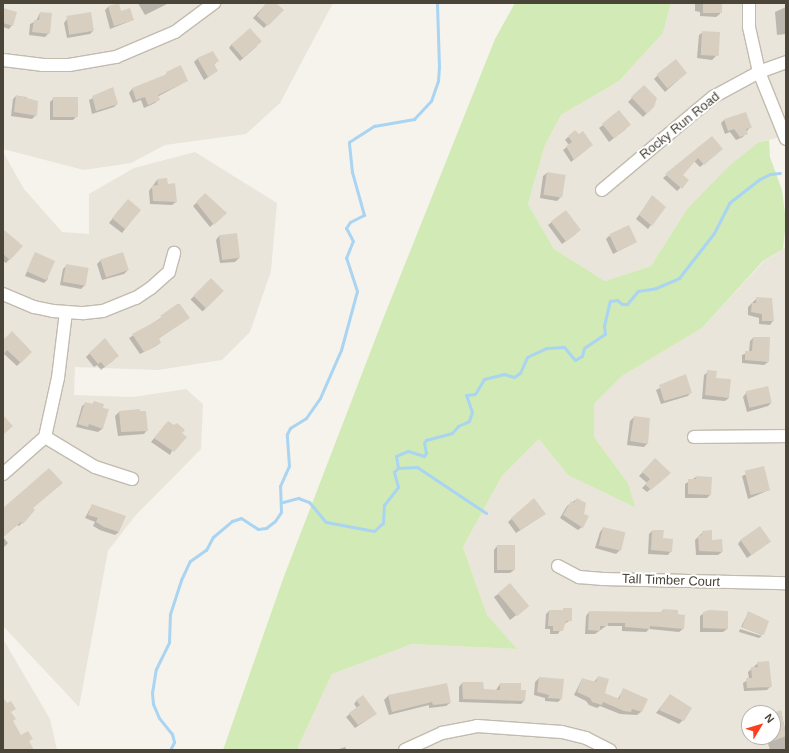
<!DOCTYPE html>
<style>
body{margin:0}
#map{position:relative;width:789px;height:753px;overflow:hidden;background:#f6f3ec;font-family:Arial,sans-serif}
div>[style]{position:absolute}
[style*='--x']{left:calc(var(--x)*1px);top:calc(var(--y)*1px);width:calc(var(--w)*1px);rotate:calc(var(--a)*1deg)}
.residential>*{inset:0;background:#eae5da}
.green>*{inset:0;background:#d2eab5}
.shadow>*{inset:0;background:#0003;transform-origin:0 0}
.stream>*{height:3px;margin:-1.5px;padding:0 1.5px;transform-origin:1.5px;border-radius:1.5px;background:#a9d4f2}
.building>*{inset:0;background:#d8cfc1;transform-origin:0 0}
.roads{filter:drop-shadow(1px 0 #c2bbae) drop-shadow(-1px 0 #c2bbae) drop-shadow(0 1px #c2bbae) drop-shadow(0 -1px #c2bbae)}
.minor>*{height:12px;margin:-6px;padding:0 6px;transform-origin:6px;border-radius:6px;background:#fff}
span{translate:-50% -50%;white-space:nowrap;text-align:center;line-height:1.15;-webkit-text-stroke:4px #fff;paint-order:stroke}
.street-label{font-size:13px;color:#4b4439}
.frame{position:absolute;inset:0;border:4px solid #4b4439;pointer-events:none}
.north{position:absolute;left:741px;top:705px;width:40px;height:40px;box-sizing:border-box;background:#fff;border:1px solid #b7b4b0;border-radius:50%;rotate:52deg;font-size:11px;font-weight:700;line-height:16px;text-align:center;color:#4b4439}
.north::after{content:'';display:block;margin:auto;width:14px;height:18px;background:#fc3f1d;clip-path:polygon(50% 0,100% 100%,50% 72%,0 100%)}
</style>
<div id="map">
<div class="residential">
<div style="clip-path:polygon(3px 3px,333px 3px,280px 103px,246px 134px,165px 145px,131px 163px,84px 170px,3px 149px)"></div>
<div style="clip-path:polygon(671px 3px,786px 3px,786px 136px,759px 142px,687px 209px,651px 266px,605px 281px,554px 249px,528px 204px,545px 145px,561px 115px,619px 81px,663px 33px)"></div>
<div style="clip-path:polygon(3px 152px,24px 189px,62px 232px,89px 234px,89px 194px,134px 168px,195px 152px,277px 203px,271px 271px,250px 332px,222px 360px,158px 370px,75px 367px,74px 395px,133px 397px,186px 389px,203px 404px,201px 449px,135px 516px,108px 551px,79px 707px,3px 626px)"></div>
<div style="clip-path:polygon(evenodd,786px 247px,786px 750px,299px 750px,298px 747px,332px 674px,412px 644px,516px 649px,487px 615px,463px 547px,502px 476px,539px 439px,568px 475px,628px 483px,594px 437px,594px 404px,622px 376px,702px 328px,764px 261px,786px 247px,749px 713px,773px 713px,773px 737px,749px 737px,749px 713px)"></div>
<div style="clip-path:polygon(3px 639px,50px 719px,57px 750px,3px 750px)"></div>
</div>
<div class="green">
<div style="clip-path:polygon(515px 3px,671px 3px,663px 33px,619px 81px,561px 115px,545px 145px,528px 204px,554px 249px,605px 281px,651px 266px,687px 209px,729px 166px,759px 142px,769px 140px,770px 157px,782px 190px,786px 221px,783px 249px,763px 261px,702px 328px,622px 376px,594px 404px,594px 437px,628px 483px,635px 507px,568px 475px,539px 439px,502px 476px,463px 547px,487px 615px,517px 649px,412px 644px,332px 674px,298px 747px,299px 750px,223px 750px,283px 579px,383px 319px,495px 39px)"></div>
</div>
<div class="shadow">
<div style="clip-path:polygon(138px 3px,169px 3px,145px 15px)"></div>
<div style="clip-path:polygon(267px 3px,275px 3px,282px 10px,264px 28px,253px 18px)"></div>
<div style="clip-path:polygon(695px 3px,721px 3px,720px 14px,716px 17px,700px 16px,700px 12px,695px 11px)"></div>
<div style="clip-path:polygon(108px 7px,121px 12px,133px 20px,110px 29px,105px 10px)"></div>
<div style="clip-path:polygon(786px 7px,786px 34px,777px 35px,775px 12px)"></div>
<div style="clip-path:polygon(3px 9px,12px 25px,9px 29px,3px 27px)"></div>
<div style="clip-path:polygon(40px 13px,49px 33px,45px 37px,29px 35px,30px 24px,36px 21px)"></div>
<div style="clip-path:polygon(67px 19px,93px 31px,90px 34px,67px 38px,64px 23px)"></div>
<div style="clip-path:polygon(703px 32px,716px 56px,712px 60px,697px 58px,699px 35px)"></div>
<div style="clip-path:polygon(232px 44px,257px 46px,240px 61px,229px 48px)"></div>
<div style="clip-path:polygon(197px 59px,217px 61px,214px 65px,217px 71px,204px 80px,194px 62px)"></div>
<div style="clip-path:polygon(167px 73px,187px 81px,157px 97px,158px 100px,155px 103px,144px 108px,141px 100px,133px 103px,129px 93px,132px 89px,164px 77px)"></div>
<div style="clip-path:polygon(686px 73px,665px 92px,654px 79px,658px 75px)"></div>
<div style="clip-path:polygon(644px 86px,653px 107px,643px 117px,628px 102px)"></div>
<div style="clip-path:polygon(113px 88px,117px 104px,114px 107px,92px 114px,89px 100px)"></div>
<div style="clip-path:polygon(16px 96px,26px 97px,36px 115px,32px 119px,11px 116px,13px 99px)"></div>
<div style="clip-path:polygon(53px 99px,77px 116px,73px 120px,50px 120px,50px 102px)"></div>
<div style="clip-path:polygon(724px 120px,750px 127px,743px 137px,736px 140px,730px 132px,725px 134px,721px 123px)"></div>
<div style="clip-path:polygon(603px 125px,626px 129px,609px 142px,599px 128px)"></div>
<div style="clip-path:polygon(568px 137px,588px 148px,571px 162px,563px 150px,569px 145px,565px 140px)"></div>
<div style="clip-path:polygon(712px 137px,718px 152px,700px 167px,694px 161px,681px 175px,688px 180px,677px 191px,663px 178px)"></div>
<div style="clip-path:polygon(547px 173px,560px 198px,557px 201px,540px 198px,543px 176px)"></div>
<div style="clip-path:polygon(157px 180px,167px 185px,176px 202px,172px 205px,150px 204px,149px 191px)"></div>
<div style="clip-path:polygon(205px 195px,225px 213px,210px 227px,193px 206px)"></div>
<div style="clip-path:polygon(652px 197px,651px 225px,648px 229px,636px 219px)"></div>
<div style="clip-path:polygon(124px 204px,140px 210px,122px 233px,109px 223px)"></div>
<div style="clip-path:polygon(552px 222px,576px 234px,562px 244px,548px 225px)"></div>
<div style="clip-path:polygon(236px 235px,239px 258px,235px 262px,220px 263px,216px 240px,219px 236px)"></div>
<div style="clip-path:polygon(3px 236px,22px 246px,6px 263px,3px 261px)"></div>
<div style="clip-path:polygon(609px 236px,636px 242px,613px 254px,606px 239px)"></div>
<div style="clip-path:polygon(35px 253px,48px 279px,44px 283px,25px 276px)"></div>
<div style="clip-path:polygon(101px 260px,128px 270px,124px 274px,102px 280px,97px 264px)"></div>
<div style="clip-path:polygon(67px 265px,85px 285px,81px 289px,60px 285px,63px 269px)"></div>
<div style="left:211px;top:279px;width:17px;height:29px;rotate:45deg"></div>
<div style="clip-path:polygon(757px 298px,773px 321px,770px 325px,759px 324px,759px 318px,748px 315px,748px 307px)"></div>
<div style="clip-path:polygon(180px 306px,189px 318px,158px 339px,160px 343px,156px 346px,140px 354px,129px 338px)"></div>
<div style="clip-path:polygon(753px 338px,768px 362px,764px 365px,742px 363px,742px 355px,749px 352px,750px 341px)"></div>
<div style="clip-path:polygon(3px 341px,30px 352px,17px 366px,3px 353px)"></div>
<div style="clip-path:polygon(90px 353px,114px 360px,101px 370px,97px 365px,94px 367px,86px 357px)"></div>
<div style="clip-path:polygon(708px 372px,729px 398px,725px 401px,702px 399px,704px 375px)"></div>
<div style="clip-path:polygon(685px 375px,691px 392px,688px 396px,661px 404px,656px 390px)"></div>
<div style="clip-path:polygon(746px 393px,771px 403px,768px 406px,747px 412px,743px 397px)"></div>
<div style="clip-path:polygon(94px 402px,102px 429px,98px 432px,76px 427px,82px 406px,86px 403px,92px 405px)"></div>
<div style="clip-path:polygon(119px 412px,145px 412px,147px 430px,144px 434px,118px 436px,115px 416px)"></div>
<div style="clip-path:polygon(634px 417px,648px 443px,644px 447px,627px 445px,630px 421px)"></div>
<div style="clip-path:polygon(165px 425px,174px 427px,181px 433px,170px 455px,151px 442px)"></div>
<div style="clip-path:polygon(655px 459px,666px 477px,647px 492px,642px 488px,647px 483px,639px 476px)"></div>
<div style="clip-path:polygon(763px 467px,769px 490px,748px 499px,742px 476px)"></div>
<div style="clip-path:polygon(696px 477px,710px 495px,707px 498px,685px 498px,685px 484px)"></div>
<div style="clip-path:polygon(62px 483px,32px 508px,34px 510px,19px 526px,17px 525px,3px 537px,3px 509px)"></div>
<div style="clip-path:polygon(577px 499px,582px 527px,578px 530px,560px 518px,567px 506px)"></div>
<div style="clip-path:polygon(534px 500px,545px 514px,516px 533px,508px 522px)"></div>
<div style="clip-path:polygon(92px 505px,119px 532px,115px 535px,100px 530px,93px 526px,95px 522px,85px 518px)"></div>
<div style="clip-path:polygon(603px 528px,620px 550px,616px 554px,595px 548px,600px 532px)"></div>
<div style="clip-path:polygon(652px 531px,671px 551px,668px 555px,648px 554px,649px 534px)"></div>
<div style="clip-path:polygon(703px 532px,722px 552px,718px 555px,696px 555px,695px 540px)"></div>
<div style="clip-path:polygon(3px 537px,8px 543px,3px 548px)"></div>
<div style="clip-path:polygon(741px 540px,770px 542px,747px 558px,738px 544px)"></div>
<div style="clip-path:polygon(497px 546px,514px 570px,510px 573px,494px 573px,494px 550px)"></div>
<div style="clip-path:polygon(498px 594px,524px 609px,510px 620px,494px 597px)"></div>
<div style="clip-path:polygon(663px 610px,683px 629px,679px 632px,649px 629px,646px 632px,622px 631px,622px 626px,606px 626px,595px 634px,585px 634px,586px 616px,589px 612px,660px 613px)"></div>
<div style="clip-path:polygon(549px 611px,571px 620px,564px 624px,558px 634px,550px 634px,550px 629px,545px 629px,546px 614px)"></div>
<div style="clip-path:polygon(704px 613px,727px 629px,723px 632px,700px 632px,700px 616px)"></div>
<div style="clip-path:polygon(748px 613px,767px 622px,762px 635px,741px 627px)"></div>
<div style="clip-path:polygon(740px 629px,762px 636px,759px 638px,739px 632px)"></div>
<div style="clip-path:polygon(758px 663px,771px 686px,767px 690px,744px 691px,743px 683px,749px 679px,748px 672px)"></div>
<div style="clip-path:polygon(598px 677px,603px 694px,617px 700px,623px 690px,646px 699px,641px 712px,637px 715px,620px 714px,600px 706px,597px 708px,589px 705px,586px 701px,574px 695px,582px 679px,594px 682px)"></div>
<div style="clip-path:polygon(539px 678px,562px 680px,561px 699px,558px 702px,545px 701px,545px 698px,534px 695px,535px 682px)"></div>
<div style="clip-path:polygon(462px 683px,483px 690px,496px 690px,500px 684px,520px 691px,524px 701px,521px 704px,459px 702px,459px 687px)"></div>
<div style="clip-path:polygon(446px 684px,450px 703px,446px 706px,429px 708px,429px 705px,389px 715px,384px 700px,388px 696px)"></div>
<div style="clip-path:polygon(670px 695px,683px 720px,679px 724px,656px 713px)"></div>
<div style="clip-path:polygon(357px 700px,376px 714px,355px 728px,346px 717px,357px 708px,354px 704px)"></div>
<div style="clip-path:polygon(781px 711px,786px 734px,786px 750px,770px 750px,766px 737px,773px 737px,773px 714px)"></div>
<div style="clip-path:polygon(345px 747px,347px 750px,336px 750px)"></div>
</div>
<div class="stream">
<div style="--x:398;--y:468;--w:19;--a:-3"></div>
<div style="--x:417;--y:467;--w:83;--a:33.7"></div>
<div style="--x:283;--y:502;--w:16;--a:-15"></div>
<div style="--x:298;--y:498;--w:12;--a:20"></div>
<div style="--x:309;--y:502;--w:26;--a:50"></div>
<div style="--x:326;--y:522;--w:49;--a:10.6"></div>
<div style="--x:374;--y:531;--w:12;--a:-42"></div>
<div style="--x:383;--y:523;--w:18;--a:-87"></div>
<div style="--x:384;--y:505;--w:23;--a:-52"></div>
<div style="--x:398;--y:487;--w:16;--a:-105"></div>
<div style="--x:394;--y:472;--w:6;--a:-45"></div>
<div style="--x:398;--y:468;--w:12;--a:-99"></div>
<div style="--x:396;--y:456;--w:13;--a:-23"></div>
<div style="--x:408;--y:451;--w:17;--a:17"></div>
<div style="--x:424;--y:456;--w:4;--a:-56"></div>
<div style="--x:426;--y:453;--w:10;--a:-101"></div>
<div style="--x:424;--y:443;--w:4;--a:-56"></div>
<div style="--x:426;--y:440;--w:27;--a:-15"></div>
<div style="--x:452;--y:433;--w:9;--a:-49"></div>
<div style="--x:458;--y:426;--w:12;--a:-24"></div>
<div style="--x:469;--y:421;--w:9;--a:-72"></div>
<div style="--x:472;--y:412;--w:18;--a:-109"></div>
<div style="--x:466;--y:395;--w:9;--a:-6"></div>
<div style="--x:475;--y:394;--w:17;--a:-59"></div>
<div style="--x:484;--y:379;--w:21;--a:-14"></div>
<div style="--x:504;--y:374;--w:10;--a:17"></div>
<div style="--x:514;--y:377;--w:7;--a:-34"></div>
<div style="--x:520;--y:373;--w:17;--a:-66"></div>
<div style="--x:527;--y:357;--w:21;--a:-25"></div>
<div style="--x:546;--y:348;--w:18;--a:-3"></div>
<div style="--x:564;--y:347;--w:17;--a:50"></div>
<div style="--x:575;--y:360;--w:8;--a:-30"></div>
<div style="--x:582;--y:356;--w:8;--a:-76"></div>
<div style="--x:584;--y:348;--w:25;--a:-34"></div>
<div style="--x:605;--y:334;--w:8;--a:-97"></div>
<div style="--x:604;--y:326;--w:26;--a:-77"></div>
<div style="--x:610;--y:301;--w:7;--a:-8"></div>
<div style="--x:617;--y:300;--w:6;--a:39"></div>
<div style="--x:622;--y:304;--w:5;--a:0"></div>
<div style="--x:627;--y:304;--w:17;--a:-50"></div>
<div style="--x:638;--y:291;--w:18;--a:-9"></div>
<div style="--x:656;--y:288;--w:25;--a:-23"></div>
<div style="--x:679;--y:278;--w:57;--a:-52.1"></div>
<div style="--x:714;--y:233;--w:34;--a:-63"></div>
<div style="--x:729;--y:203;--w:39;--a:-38"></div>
<div style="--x:760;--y:179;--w:11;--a:-27"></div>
<div style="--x:770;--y:174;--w:10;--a:-6"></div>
<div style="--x:170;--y:750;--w:9;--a:-63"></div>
<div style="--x:174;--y:742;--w:8;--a:-104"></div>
<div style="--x:172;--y:734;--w:21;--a:-129"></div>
<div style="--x:159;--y:718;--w:15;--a:-113"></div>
<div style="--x:153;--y:704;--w:11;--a:-95"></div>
<div style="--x:152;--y:693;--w:24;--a:-81"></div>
<div style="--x:156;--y:669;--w:30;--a:-64"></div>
<div style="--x:169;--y:642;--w:28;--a:-88"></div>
<div style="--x:170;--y:614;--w:36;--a:-72"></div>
<div style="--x:181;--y:580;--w:21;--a:-65"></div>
<div style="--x:190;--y:561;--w:19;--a:-35"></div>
<div style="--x:206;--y:550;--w:15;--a:-62"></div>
<div style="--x:213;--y:537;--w:25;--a:-40"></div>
<div style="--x:232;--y:521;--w:9;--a:-18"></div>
<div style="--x:241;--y:518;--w:20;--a:33"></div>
<div style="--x:258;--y:529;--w:8;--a:-7"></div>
<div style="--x:266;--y:528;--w:11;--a:-38"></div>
<div style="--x:275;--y:521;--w:11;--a:-56"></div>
<div style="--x:281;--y:512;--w:26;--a:-92"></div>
<div style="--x:280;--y:486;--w:22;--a:-66"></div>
<div style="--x:289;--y:466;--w:32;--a:-94"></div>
<div style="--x:287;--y:434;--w:7;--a:-63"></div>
<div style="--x:290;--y:428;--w:19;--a:-32"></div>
<div style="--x:306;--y:418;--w:24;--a:-55"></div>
<div style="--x:320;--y:398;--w:52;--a:-66.4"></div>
<div style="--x:341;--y:350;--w:61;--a:-74.8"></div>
<div style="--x:357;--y:291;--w:35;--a:-108"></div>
<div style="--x:346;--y:258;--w:18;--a:-68"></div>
<div style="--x:353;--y:241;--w:15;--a:-118"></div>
<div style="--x:346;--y:228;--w:7;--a:-56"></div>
<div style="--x:350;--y:222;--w:16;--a:-27"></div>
<div style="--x:364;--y:215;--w:45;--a:-105.6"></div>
<div style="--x:352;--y:172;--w:30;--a:-96"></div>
<div style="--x:349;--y:142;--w:30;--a:-33"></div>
<div style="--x:374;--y:126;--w:41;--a:-9.9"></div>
<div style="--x:414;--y:119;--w:25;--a:-47"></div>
<div style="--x:431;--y:101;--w:21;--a:-71"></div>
<div style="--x:438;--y:81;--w:14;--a:-86"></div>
<div style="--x:439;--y:67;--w:64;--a:-91.8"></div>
</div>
<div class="building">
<div style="clip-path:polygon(119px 3px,121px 11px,130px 8px,134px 20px,114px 26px,108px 6px)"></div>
<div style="clip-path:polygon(266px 3px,276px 3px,284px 10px,268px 26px,257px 16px)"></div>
<div style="left:703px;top:3px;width:19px;height:10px"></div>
<div style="clip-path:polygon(3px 8px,17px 12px,13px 26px,3px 23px)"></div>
<div style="clip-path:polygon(40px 12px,52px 13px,50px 34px,32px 32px,34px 20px,39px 20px)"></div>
<div style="left:91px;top:12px;width:19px;height:25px;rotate:81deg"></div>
<div style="left:250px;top:28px;width:18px;height:25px;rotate:49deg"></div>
<div style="left:702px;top:31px;width:18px;height:24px;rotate:3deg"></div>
<div style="clip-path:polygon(213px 51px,219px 61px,214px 64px,218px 71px,208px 77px,197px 58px)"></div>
<div style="left:676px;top:59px;width:18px;height:25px;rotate:52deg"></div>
<div style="clip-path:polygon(181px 65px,188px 81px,158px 95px,160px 100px,148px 105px,145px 97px,136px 100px,132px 88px,167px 74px,166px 72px)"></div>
<div style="clip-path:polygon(644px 85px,657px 98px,654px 107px,647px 114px,631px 97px)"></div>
<div style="clip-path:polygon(113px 87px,118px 104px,96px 111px,92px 96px)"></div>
<div style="clip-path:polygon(16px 95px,38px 101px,37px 116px,14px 112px)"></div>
<div style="left:78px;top:97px;width:20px;height:25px;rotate:90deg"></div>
<div style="left:619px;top:110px;width:19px;height:22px;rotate:51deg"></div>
<div style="clip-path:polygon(746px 112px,752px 128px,746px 129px,748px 134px,740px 137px,734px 129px,728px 131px,724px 119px)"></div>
<div style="clip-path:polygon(575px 130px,579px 134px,583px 131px,593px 145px,574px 160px,566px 146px,572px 142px,568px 136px)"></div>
<div style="clip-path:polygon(712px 136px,723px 149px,704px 165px,698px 158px,683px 175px,689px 180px,682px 189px,665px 174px)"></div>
<div style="left:547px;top:172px;width:19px;height:23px;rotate:9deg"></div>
<div style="clip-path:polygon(167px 178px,168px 184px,175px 183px,177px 202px,153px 201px,152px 186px,158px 185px,157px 179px)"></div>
<div style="clip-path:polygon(205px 193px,227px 213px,214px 225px,196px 202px)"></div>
<div style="clip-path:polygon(652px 195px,666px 207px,652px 226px,639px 215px)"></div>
<div style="left:128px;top:199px;width:17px;height:25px;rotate:40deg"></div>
<div style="left:566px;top:210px;width:25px;height:19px;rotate:53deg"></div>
<div style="left:629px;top:225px;width:19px;height:22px;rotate:65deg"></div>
<div style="clip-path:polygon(3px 229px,23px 246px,10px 260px,3px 254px)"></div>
<div style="left:237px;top:233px;width:25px;height:18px;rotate:83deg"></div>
<div style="left:35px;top:252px;width:22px;height:21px;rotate:24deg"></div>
<div style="left:123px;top:252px;width:19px;height:24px;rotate:72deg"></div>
<div style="left:66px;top:264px;width:23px;height:18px;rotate:10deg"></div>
<div style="left:211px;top:278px;width:18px;height:25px;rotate:45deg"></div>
<div style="clip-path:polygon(756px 297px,772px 298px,774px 321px,762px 321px,762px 314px,751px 312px,752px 303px,756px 303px)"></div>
<div style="clip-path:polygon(177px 304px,180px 304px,190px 318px,159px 338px,161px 343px,144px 352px,132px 334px,162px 318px,160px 316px)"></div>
<div style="clip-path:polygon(12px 331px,32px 352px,21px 363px,7px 350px,3px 355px,3px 340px)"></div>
<div style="clip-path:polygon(753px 337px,770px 337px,769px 362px,745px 360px,745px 351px,752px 351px)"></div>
<div style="clip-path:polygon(105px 338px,119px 356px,105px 367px,101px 362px,98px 364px,89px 353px)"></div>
<div style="clip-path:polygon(707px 370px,717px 371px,716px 378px,731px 379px,729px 398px,705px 395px)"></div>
<div style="clip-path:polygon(686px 374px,692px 393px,664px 401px,659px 385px)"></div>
<div style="left:768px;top:386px;width:17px;height:23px;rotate:77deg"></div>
<div style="clip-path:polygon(94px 401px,104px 404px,103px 408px,109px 409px,103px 429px,89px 424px,88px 427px,78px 424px,85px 402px,93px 404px)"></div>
<div style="clip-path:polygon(140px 409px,140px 411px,146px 411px,148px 431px,121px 432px,119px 411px)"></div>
<div style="clip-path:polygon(3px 415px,13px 426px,3px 435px)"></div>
<div style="clip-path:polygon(634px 416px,650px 418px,648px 444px,630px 441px)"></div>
<div style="clip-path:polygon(168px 421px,174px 425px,177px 423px,185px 430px,182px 433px,187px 437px,174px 452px,154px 438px)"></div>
<div style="clip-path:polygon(655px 458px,671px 473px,651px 490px,645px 484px,650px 479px,642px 472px)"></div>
<div style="left:764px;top:466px;width:25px;height:20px;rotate:76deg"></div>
<div style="clip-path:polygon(49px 468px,63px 483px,33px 508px,35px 510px,23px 524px,21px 522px,3px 537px,3px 508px)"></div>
<div style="clip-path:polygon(696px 476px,712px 477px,711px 495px,688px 494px,688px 479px,696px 479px)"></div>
<div style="clip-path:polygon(534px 498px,546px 514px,520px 530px,511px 518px)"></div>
<div style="clip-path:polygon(577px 498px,586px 503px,584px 514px,589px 516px,583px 528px,563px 515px,571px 501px,574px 503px)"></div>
<div style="clip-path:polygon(92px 504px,126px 516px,119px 532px,104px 527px,96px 522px,98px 518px,88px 515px)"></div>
<div style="left:760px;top:526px;width:19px;height:24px;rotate:55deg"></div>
<div style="left:603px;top:527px;width:23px;height:19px;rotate:13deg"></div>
<div style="clip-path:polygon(652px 530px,664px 530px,663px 538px,673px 539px,672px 552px,651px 550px)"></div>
<div style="clip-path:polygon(712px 530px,712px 540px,722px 539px,723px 552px,699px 551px,698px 536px,702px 535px,702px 531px)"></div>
<div style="left:497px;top:545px;width:18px;height:25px"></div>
<div style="left:510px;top:583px;width:30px;height:16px;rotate:50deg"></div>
<div style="clip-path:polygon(563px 608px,572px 608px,572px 621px,566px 621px,563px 631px,553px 631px,553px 626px,548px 626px,549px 610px,563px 610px)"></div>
<div style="clip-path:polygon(663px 609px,678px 610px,678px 614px,685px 615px,684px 629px,650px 626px,650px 629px,625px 627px,625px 623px,608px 623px,608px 626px,600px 626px,600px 631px,588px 630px,589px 611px,662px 612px)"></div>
<div style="clip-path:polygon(709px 610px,728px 611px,728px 629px,703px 628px,703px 612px)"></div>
<div style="clip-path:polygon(748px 611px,769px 621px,764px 635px,742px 628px)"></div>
<div style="clip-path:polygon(769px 661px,772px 687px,747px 688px,746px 678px,752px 678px,751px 667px,758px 667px,757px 662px)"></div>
<div style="clip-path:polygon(598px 676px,609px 679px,605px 693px,619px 699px,623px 688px,648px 699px,642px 712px,632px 709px,631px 712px,624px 711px,603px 702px,602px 705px,592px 702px,590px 698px,577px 692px,582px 678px,596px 682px)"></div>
<div style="clip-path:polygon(539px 677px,564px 679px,562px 699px,548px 698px,549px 695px,537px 692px)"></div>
<div style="clip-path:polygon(462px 682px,483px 682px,484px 689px,500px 690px,500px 683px,521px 683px,521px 690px,526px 690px,525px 701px,463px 699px)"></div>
<div style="clip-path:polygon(447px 683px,451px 703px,433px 705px,432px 702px,392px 712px,388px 695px)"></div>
<div style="clip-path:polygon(670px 694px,692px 708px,684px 721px,659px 710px)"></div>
<div style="clip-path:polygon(363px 695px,377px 714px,358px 725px,349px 713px,360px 705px,356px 700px)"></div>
<div style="clip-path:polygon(3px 697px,7px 703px,11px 701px,16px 709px,11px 712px,16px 719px,13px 721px,21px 735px,28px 731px,33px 739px,29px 741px,34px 750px,3px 750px)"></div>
<div style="clip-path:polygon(781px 710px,786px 736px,773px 741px,773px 713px)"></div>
</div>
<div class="roads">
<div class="minor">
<div style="--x:749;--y:3;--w:24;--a:90"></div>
<div style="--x:749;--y:27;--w:46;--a:77.5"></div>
<div style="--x:759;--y:72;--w:72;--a:68.1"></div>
<div style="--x:3;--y:60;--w:39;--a:7"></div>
<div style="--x:42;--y:65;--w:27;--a:0"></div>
<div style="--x:69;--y:65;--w:48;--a:-9.7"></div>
<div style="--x:116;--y:57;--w:64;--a:-23"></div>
<div style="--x:175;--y:32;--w:49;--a:-36.6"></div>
<div style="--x:602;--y:190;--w:145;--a:-40"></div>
<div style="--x:713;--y:97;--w:52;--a:-28.5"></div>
<div style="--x:759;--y:72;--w:29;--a:-20"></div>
<div style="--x:3;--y:294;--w:34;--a:23"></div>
<div style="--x:34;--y:307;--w:19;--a:12"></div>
<div style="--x:53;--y:311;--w:31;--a:4"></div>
<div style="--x:84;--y:313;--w:19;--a:-6"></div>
<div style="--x:103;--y:311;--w:35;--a:-22"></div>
<div style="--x:136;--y:298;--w:18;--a:-34"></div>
<div style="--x:151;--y:288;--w:24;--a:-42"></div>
<div style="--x:169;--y:272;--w:20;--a:-75"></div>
<div style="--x:45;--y:437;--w:58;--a:31"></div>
<div style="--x:95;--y:467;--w:39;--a:18"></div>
<div style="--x:694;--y:437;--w:92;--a:-0.6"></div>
<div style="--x:3;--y:474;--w:56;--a:-41.4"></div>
<div style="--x:45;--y:437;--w:60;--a:-77.6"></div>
<div style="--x:58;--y:378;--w:66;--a:-83.1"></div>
<div style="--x:558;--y:566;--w:24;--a:28"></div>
<div style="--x:579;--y:577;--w:24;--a:5"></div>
<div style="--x:603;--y:579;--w:183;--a:1.3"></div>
<div style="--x:405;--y:750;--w:41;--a:-24.7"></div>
<div style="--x:442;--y:733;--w:36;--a:-11"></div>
<div style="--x:477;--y:726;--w:85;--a:4"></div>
<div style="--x:562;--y:732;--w:25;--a:14"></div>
<div style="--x:586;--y:738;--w:27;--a:27"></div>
</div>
</div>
<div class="street-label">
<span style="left:680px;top:126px;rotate:-39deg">Rocky Run Road</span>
<span style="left:671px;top:581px;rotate:2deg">Tall Timber Court</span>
</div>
<div class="frame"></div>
<div class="north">N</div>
</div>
